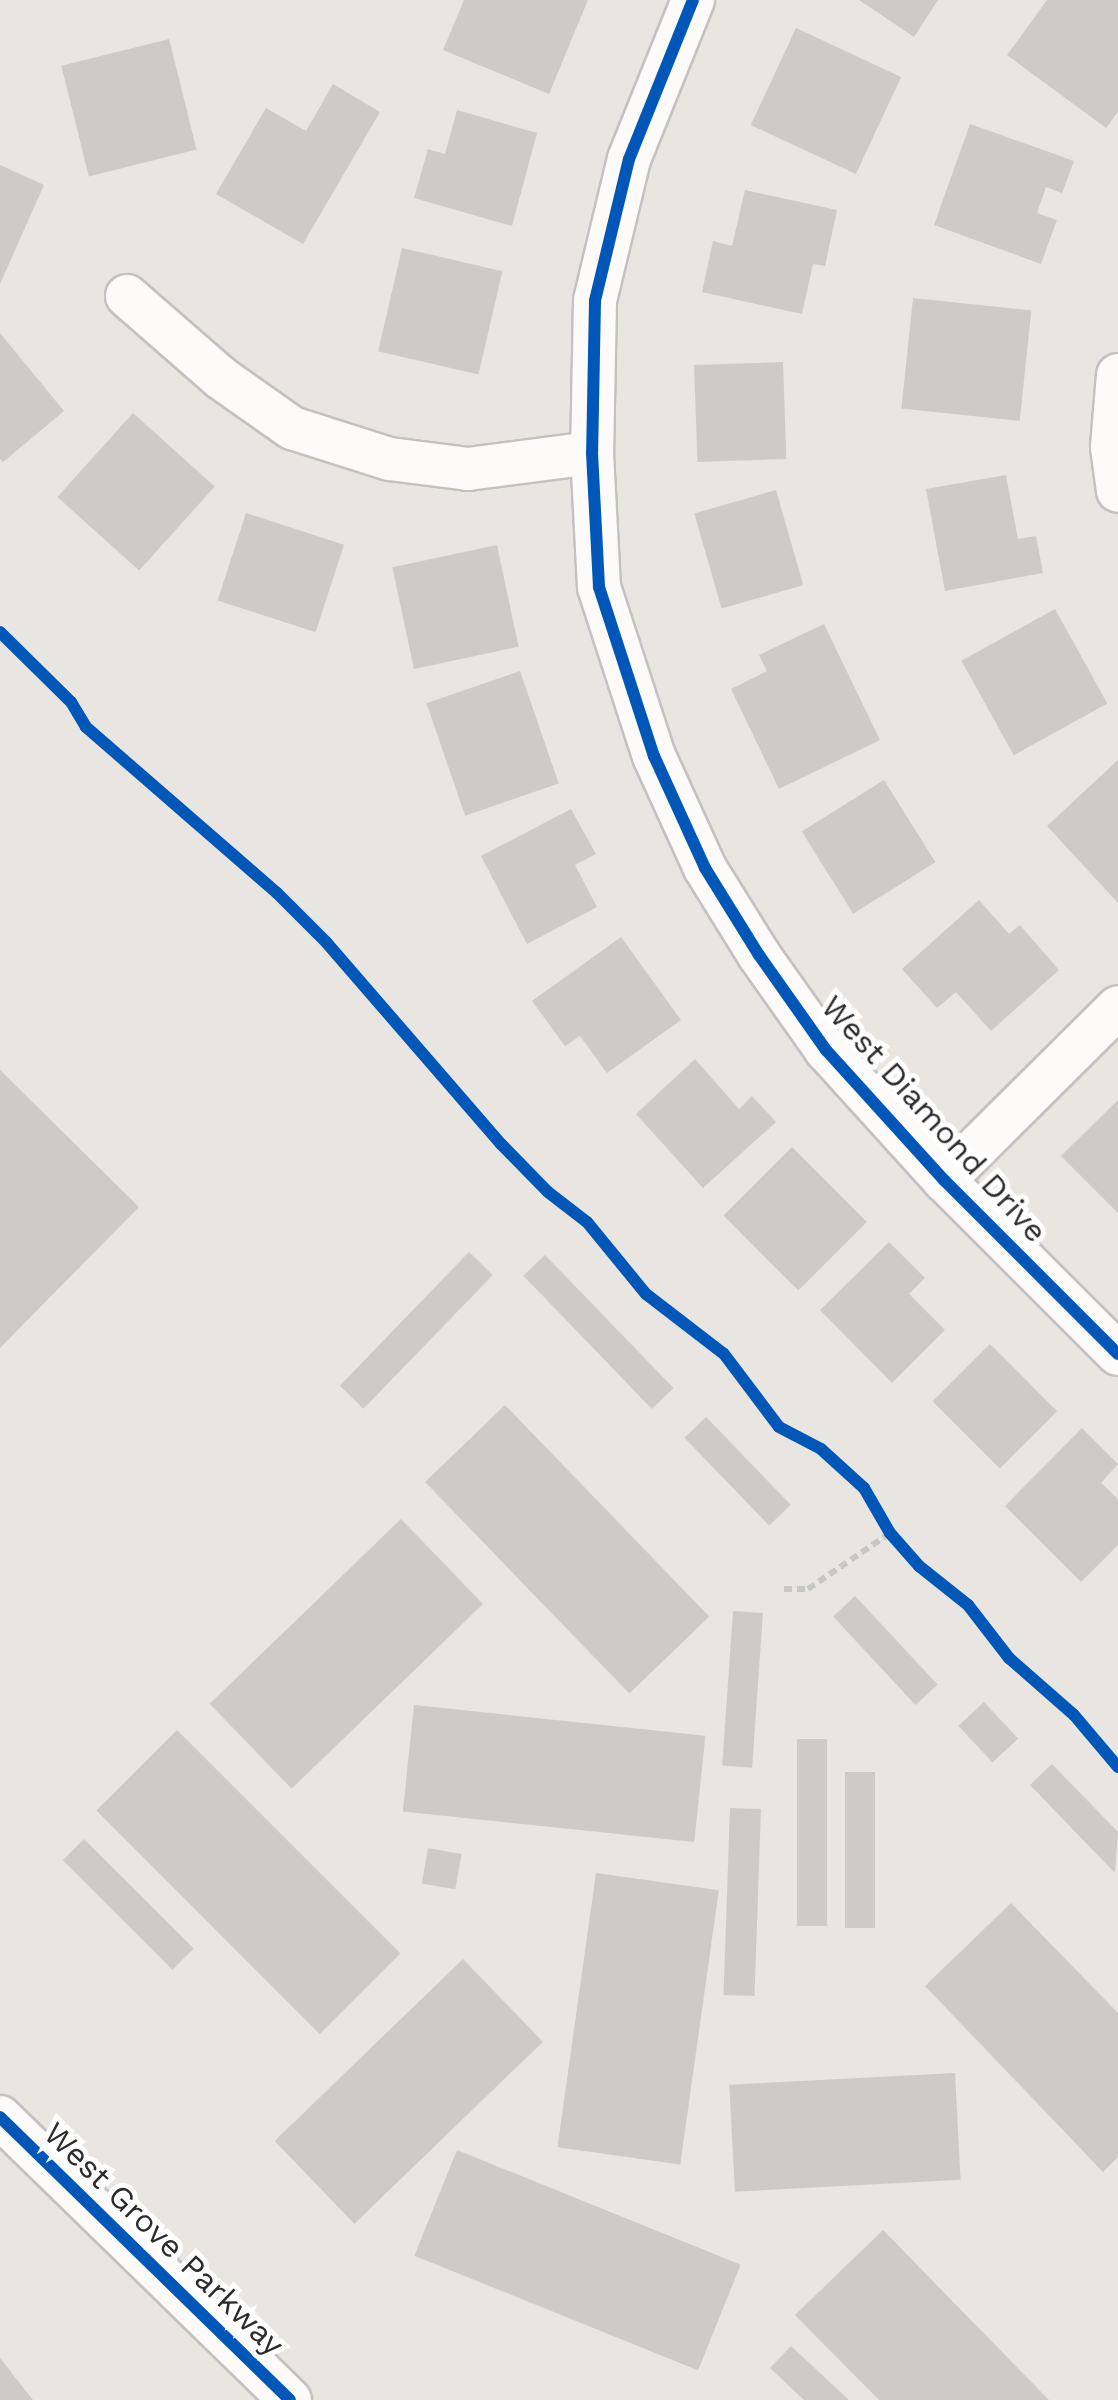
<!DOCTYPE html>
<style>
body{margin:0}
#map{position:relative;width:1118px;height:2400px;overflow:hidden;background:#e9e5e0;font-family:"Work Sans",sans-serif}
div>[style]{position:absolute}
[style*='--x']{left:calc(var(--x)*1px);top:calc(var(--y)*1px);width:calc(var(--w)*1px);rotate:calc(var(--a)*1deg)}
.building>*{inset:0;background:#cecbc7;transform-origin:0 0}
.path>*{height:6px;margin-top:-3px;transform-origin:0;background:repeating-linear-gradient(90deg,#c8c7c7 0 8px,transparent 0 13px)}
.roads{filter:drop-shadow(2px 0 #c3c1c2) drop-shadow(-2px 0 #c3c1c2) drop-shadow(0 2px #c3c1c2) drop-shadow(0 -2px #c3c1c2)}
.minor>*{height:42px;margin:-21px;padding:0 21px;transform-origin:21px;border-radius:21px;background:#fcfbfa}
.cycleway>*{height:12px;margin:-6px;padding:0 6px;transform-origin:6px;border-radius:6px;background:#0057b8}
span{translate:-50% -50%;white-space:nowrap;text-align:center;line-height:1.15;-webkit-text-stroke:10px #fff;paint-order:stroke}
.street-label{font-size:32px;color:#2b2b2b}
</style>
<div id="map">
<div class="building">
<div style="clip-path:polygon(464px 0,588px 0,549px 94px,443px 50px)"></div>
<div style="clip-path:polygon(859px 0,938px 0,914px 37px)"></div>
<div style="clip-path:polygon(1047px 0,1118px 0,1118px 112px,1106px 128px,1007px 55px)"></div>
<div style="left:796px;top:28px;width:116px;height:107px;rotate:25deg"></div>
<div style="left:169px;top:39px;width:114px;height:111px;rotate:76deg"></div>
<div style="clip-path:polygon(333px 84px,380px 112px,303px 244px,216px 194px,266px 108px,306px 131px)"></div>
<div style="clip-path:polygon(457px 110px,537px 133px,512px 226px,414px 198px,428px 149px,445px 154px)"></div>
<div style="clip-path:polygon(970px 124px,1074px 161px,1062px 193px,1046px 187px,1037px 213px,1057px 220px,1041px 264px,934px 225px)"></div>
<div style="clip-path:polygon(0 165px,44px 185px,0 284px)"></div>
<div style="clip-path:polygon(745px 190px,837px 210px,825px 266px,813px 264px,802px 314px,702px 292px,713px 241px,732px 246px)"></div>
<div style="left:402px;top:248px;width:103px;height:106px;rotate:13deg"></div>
<div style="left:913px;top:298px;width:119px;height:111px;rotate:6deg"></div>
<div style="clip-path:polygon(0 333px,64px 411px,3px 462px,0 459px)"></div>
<div style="left:783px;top:362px;width:97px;height:89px;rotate:88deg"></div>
<div style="left:133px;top:413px;width:110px;height:113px;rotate:42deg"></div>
<div style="clip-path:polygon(1006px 475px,1018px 539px,1036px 536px,1043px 573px,945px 591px,926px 489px)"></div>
<div style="left:776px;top:490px;width:99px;height:85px;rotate:74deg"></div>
<div style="left:246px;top:513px;width:103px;height:92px;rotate:18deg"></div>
<div style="left:497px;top:545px;width:104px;height:107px;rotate:78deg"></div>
<div style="left:1055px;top:609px;width:108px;height:107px;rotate:61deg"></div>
<div style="clip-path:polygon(824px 624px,880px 740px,779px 789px,731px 689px,767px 671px,759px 655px)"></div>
<div style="left:520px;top:671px;width:119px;height:99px;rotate:71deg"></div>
<div style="clip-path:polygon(1118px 760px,1118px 903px,1047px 826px)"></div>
<div style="left:884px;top:780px;width:97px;height:97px;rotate:58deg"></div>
<div style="clip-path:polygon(571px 809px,596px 854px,575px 865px,597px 907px,527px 944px,481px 856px)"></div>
<div style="clip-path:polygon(979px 900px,1009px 934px,1020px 925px,1059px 970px,991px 1031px,956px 992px,937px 1008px,902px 969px)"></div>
<div style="clip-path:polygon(621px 937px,681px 1020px,607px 1073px,580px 1036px,565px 1046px,532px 1001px)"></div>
<div style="clip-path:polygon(695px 1059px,739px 1109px,752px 1096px,776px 1122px,703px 1188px,636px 1114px)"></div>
<div style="clip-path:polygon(0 1070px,139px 1207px,0 1348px)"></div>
<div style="clip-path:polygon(1118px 1100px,1118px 1213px,1061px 1156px)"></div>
<div style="left:792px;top:1147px;width:106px;height:97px;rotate:45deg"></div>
<div style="clip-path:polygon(889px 1242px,925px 1278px,909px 1294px,945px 1330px,892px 1383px,820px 1310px)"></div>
<div style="left:469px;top:1252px;width:33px;height:186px;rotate:44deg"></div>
<div style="left:545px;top:1255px;width:185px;height:30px;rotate:46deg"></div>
<div style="left:990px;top:1344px;width:95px;height:81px;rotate:45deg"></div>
<div style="left:505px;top:1405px;width:294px;height:111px;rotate:46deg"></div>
<div style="left:706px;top:1417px;width:122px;height:30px;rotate:46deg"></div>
<div style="clip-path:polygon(1082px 1428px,1118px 1464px,1101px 1483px,1118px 1499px,1118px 1545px,1081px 1582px,1005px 1506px)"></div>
<div style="left:401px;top:1519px;width:118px;height:266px;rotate:46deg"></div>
<div style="left:855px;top:1596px;width:121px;height:30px;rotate:47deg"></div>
<div style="left:733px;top:1611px;width:30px;height:155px;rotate:4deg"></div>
<div style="left:984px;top:1702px;width:50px;height:35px;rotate:47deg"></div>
<div style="left:414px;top:1705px;width:293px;height:107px;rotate:6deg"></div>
<div style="left:177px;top:1730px;width:316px;height:114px;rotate:45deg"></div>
<div style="left:797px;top:1739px;width:30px;height:187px"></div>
<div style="clip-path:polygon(1052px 1764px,1118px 1832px,1115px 1873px,1030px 1785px)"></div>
<div style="left:845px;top:1772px;width:30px;height:156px"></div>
<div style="left:730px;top:1808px;width:31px;height:187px;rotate:2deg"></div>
<div style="left:84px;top:1839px;width:155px;height:30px;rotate:45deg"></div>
<div style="left:428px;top:1848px;width:34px;height:36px;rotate:10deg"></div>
<div style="left:596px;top:1873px;width:124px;height:277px;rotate:8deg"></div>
<div style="clip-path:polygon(1011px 1903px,1118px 2013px,1118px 2157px,1103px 2172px,925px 1986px)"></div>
<div style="left:463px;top:1959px;width:115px;height:262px;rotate:46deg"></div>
<div style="left:955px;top:2073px;width:107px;height:226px;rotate:87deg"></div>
<div style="left:457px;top:2150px;width:306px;height:114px;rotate:22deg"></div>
<div style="clip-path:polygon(883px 2230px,1049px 2400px,879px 2400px,795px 2315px)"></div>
<div style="clip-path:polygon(791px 2346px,849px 2400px,804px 2400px,770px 2368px)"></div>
<div style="clip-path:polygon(0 2358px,33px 2400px,0 2400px)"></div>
</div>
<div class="path">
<div style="--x:784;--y:1589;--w:24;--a:0"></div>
<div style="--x:808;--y:1589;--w:99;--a:-34.3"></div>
</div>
<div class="roads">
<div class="minor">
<div style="--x:693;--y:0;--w:171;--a:111.9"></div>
<div style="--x:629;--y:159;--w:146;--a:103.5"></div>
<div style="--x:595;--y:301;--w:152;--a:91.1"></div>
<div style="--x:592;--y:453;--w:134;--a:87"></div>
<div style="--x:599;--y:587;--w:178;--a:72"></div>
<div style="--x:654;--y:756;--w:123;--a:65.5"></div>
<div style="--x:705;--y:868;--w:102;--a:58.2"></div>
<div style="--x:759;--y:955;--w:116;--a:54.8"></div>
<div style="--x:826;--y:1050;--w:176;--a:47.8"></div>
<div style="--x:944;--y:1180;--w:246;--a:45"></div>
<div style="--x:127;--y:296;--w:125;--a:41.1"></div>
<div style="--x:221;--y:378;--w:87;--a:35.2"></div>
<div style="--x:292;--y:428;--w:103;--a:17.6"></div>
<div style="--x:390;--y:459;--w:79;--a:7.3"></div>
<div style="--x:468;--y:469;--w:125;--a:-7.4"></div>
<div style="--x:1118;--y:375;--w:72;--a:94.8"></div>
<div style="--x:1112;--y:447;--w:44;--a:82.2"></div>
<div style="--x:944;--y:1180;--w:245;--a:-44.8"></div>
<div style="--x:0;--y:2117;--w:405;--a:44.3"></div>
</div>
</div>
<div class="cycleway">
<div style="--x:693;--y:0;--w:171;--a:111.9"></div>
<div style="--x:629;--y:159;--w:146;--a:103.5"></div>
<div style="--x:595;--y:301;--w:152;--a:91.1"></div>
<div style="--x:592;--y:453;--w:134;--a:87"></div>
<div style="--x:599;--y:587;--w:178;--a:72"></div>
<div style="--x:654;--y:756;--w:123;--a:65.5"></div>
<div style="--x:705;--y:868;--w:102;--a:58.2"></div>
<div style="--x:759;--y:955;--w:116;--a:54.8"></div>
<div style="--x:826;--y:1050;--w:176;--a:47.8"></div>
<div style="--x:944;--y:1180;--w:246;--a:45"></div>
<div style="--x:0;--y:632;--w:100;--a:44.6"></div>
<div style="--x:71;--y:702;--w:29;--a:59"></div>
<div style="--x:86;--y:727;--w:253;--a:41"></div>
<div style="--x:277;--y:893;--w:69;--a:45"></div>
<div style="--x:326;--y:942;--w:267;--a:49.1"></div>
<div style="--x:501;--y:1144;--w:67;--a:45.6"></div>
<div style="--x:548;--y:1192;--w:49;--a:37.6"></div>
<div style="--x:587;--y:1222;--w:93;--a:50.7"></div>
<div style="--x:646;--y:1294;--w:98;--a:37.6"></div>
<div style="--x:724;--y:1354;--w:91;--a:53"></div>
<div style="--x:779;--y:1427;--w:47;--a:27.6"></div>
<div style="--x:821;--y:1449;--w:58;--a:42.2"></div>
<div style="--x:864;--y:1488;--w:52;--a:60"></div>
<div style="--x:890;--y:1533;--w:44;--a:48.7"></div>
<div style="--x:919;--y:1566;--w:63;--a:38.5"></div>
<div style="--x:968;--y:1605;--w:67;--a:52.3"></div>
<div style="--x:1009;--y:1658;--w:86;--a:41.2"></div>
<div style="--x:1074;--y:1715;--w:68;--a:49.8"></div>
<div style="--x:0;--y:2117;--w:405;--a:44.3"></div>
</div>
<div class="street-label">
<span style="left:934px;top:1119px;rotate:48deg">West Diamond Drive</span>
<span style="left:164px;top:2239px;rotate:44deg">West Grove Parkway</span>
</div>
</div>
